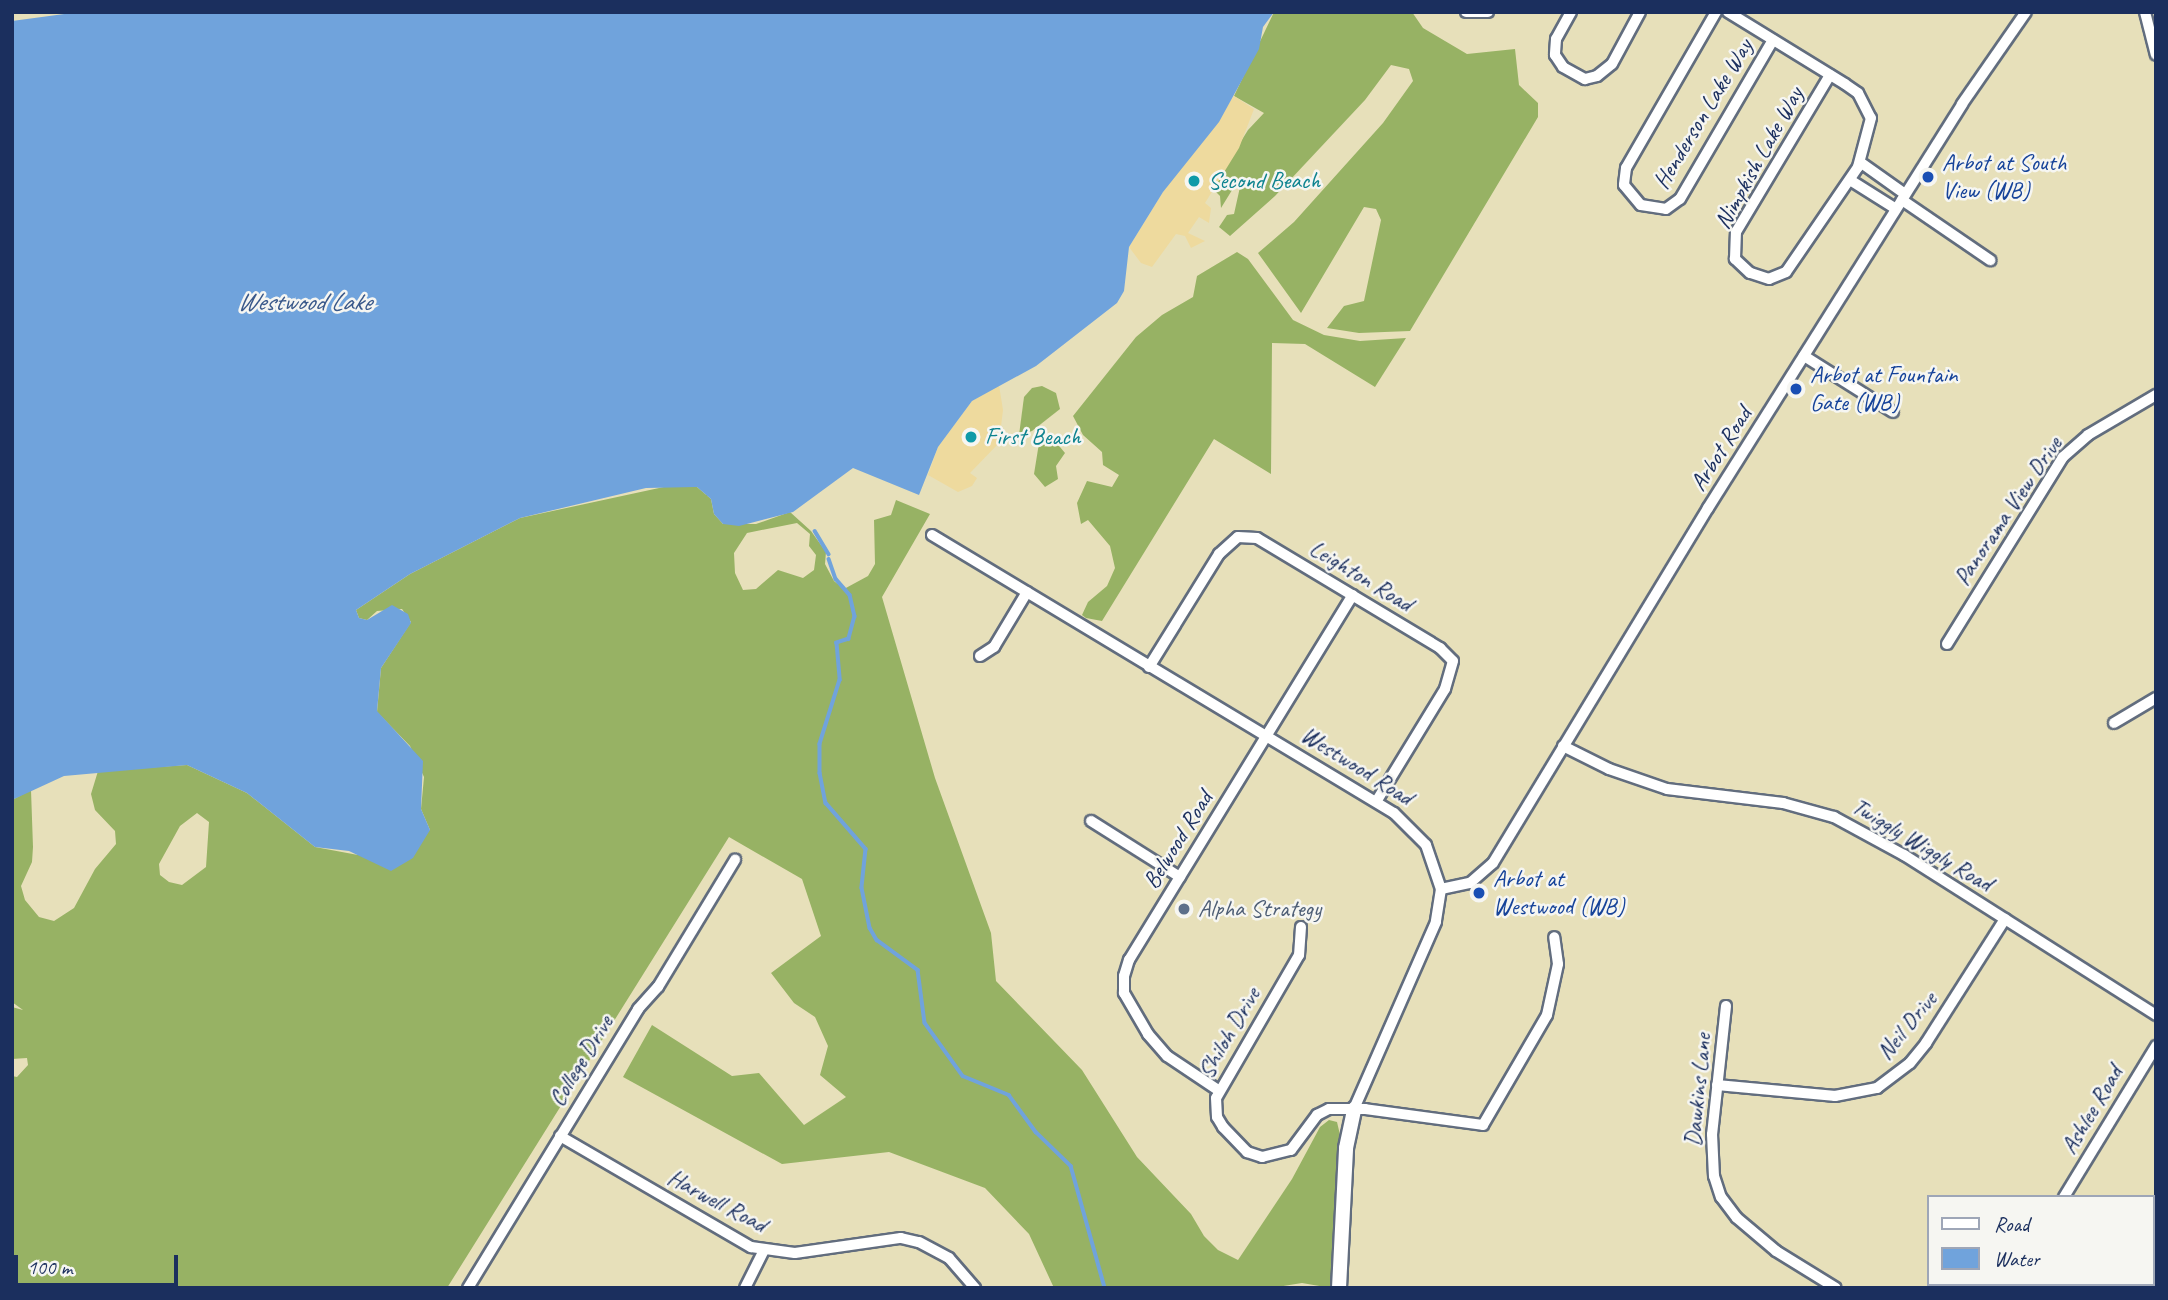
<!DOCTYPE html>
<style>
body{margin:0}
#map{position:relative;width:2168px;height:1300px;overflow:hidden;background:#e7e0ba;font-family:Caveat,sans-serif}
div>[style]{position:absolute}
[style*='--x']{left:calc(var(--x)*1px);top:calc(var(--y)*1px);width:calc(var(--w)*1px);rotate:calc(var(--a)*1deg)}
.forest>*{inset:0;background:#97b264}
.sand>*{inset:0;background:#eeda9e}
.water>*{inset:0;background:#70a3dc}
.stream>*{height:3.5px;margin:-1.75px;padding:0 1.75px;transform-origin:1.75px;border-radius:1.75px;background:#70a3dc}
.roads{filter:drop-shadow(2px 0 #626d7e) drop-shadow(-2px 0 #626d7e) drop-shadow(0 2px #626d7e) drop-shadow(0 -2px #626d7e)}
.minor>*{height:10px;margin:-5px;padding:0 5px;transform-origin:5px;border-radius:5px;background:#fff}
.tertiary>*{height:14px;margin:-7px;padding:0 7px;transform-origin:7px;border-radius:7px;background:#fff}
.dots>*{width:19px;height:19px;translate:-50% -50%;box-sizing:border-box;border:4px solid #f6f6f2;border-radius:50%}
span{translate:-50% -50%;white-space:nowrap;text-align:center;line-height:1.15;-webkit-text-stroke:5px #f6f6f2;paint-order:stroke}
.street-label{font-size:24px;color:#1b2f5e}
.transit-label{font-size:24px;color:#164399}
.left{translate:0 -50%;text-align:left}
.culture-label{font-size:24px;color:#0d838f}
.service-label{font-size:24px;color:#4e5e75}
.water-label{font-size:26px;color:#39588a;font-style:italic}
.frame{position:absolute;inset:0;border:14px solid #1b2f5e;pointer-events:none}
.legend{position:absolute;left:1927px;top:1195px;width:228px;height:91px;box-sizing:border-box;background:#f6f6f2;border:2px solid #9ea6b7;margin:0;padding:9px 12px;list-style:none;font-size:21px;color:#1b2f5e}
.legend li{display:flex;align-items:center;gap:14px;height:35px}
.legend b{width:35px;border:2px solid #9ea6b7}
.scale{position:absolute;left:14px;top:1255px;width:164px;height:32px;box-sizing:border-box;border:4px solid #1b2f5e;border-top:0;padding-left:9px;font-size:21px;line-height:24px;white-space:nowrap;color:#1b2f5e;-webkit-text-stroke:5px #f6f6f2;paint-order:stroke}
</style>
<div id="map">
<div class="forest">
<div style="clip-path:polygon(1274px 12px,1412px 12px,1423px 28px,1467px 54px,1515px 49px,1519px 85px,1538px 103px,1538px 117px,1410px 331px,1359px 333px,1327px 328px,1344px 306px,1364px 301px,1381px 220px,1376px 209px,1364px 207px,1301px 313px,1258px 253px,1294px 222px,1383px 123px,1413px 81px,1409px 69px,1391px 65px,1365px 100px,1275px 196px,1230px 236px,1219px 227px,1227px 215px,1234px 214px,1240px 187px,1237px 182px,1221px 208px,1220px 196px,1212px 188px,1248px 130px,1264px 113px,1234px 96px)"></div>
<div style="clip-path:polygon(1237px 252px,1248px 259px,1293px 320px,1324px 335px,1360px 341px,1406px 338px,1375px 387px,1305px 344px,1272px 343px,1271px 474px,1214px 439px,1102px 621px,1086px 618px,1082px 615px,1088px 602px,1107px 586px,1115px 568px,1110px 546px,1088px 520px,1081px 524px,1077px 503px,1087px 481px,1112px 487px,1119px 475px,1103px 465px,1102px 452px,1083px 435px,1073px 416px,1136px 337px,1162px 315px,1193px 297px,1197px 276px)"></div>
<div style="clip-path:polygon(1042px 386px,1056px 393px,1060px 409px,1032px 431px,1019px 435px,1024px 397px,1032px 388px)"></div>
<div style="clip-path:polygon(1050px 435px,1065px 453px,1056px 466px,1058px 479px,1045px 487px,1034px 474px,1039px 443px)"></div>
<div style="clip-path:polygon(evenodd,673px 485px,697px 487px,711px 499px,714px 514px,723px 524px,756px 524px,790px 512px,811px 531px,826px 552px,825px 564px,834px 581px,844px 589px,868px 576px,875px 564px,874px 520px,891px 515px,896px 500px,930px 514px,882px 597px,935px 778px,991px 933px,996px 981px,1082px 1070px,1137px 1157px,1191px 1214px,1204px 1236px,1218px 1250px,1238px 1260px,1292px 1179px,1320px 1127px,1329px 1120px,1337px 1122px,1341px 1139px,1331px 1288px,1302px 1283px,1271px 1288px,1054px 1288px,1029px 1234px,985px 1188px,889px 1152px,782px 1164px,623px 1077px,652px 1025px,732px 1076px,759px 1073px,804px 1125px,846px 1097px,820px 1075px,828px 1046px,815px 1017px,794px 1003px,771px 973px,821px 936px,802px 879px,729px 837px,447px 1288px,12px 1288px,12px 1076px,17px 1077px,28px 1065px,27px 1058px,12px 1059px,12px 1007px,23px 1010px,12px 1002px,12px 800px,31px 790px,33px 847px,32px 862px,21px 886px,25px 900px,39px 917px,54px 921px,74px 908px,95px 869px,116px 844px,115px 831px,95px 810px,91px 794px,98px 771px,187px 765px,247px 793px,315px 847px,358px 855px,430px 830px,421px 809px,424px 777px,410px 746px,377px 712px,381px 668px,411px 622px,402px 609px,377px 611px,367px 620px,359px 618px,356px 610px,410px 574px,520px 518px,673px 485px,797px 523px,810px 534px,809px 546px,816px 555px,814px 570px,803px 578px,778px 570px,756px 589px,743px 590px,735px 573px,734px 553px,747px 533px,797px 523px,673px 485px,197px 813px,209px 822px,206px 867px,182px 885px,169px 882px,160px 875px,159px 864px,180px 826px,197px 813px)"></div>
</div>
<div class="sand">
<div style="clip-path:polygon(1234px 96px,1254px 109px,1239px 148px,1205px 203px,1211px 208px,1209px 223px,1199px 217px,1188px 233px,1205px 241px,1191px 248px,1185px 236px,1176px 234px,1152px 267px,1141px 263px,1129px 247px,1163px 192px)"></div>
<div style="clip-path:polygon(999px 385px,1003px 410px,999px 443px,970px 473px,977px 478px,972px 486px,958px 492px,928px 475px,938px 447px,972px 401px)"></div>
</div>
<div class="water">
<div style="clip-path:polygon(79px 12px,1274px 12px,1263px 27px,1259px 49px,1219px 122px,1163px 192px,1129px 247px,1124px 291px,1117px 303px,1036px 366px,972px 401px,938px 447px,919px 495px,853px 468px,793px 512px,739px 526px,723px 524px,714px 514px,711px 499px,697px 487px,646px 488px,520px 518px,410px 574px,356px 610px,359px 618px,367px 620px,392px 605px,408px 614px,411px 623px,381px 668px,377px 711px,423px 761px,421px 809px,430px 830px,413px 858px,391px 871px,349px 851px,315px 847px,247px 793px,187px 765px,64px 776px,12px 800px,12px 21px)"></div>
</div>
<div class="stream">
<div style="--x:815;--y:531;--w:27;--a:59"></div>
<div style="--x:829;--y:559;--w:21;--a:71"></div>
<div style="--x:836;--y:579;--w:21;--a:49"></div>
<div style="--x:850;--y:595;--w:22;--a:77"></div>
<div style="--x:855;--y:616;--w:24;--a:105"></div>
<div style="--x:849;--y:639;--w:13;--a:162"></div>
<div style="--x:837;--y:643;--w:37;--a:85"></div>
<div style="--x:840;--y:680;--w:67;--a:107.4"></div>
<div style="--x:820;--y:744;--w:29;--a:90"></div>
<div style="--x:820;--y:773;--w:31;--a:79"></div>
<div style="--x:826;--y:803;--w:61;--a:49"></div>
<div style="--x:866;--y:849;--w:39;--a:96"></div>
<div style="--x:862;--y:888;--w:41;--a:78.7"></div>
<div style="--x:870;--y:928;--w:14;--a:60"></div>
<div style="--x:877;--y:940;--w:51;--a:36.2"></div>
<div style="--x:918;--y:970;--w:53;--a:82.5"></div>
<div style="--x:925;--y:1023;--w:65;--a:54.4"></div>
<div style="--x:963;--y:1076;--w:50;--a:22.4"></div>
<div style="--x:1009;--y:1095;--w:46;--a:53.9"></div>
<div style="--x:1036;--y:1132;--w:49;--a:44.2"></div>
<div style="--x:1071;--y:1166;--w:127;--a:74.4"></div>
</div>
<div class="roads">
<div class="minor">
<div style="--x:1466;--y:12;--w:22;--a:0"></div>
<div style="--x:1571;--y:12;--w:31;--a:119"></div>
<div style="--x:1556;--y:39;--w:16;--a:94"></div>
<div style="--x:1555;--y:55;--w:14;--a:56"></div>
<div style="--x:1563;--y:67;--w:25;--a:29"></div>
<div style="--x:1585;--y:79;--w:12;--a:-14"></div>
<div style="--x:1597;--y:76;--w:19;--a:-39"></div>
<div style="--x:1612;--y:64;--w:59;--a:-61.7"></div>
<div style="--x:1716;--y:12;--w:180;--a:120"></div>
<div style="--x:1626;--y:168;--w:17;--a:97"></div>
<div style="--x:1624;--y:185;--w:26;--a:50"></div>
<div style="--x:1641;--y:205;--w:25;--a:9"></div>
<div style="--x:1666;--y:209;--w:17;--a:-36"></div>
<div style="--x:1680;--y:199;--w:184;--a:-59.7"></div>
<div style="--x:1728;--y:12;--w:137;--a:31.6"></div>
<div style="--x:1845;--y:84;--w:16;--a:35"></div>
<div style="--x:1858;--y:93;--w:28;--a:63"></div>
<div style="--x:1871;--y:118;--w:51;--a:104.9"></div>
<div style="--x:1858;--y:167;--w:127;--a:124.4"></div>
<div style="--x:1786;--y:272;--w:18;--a:158"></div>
<div style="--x:1769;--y:279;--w:20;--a:-162"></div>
<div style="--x:1750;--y:273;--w:21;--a:-137"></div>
<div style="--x:1735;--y:259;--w:27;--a:-88"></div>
<div style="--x:1736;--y:232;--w:183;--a:-59.1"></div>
<div style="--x:2145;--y:12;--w:44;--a:75.7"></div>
<div style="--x:1860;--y:162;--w:55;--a:35.4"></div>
<div style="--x:1850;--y:180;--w:54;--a:32.2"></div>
<div style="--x:1902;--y:200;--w:107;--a:34.3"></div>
<div style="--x:1804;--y:356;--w:105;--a:32.2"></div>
<div style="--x:932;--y:535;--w:539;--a:31.04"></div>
<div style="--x:1394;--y:813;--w:45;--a:45"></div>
<div style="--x:1426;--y:845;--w:46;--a:71.2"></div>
<div style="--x:1441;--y:889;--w:33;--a:99"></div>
<div style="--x:1436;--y:922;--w:204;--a:113.7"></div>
<div style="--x:1947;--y:644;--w:220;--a:-58.2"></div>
<div style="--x:2063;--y:457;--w:33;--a:-41"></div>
<div style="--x:2088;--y:435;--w:79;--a:-30.5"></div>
<div style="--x:980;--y:656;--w:17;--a:-33"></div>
<div style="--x:994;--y:647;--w:64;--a:-59"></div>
<div style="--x:1149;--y:667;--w:133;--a:-58.2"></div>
<div style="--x:1219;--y:554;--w:25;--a:-42"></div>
<div style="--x:1238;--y:537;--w:19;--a:3"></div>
<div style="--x:1257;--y:538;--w:214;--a:31"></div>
<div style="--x:1440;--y:648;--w:18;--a:45"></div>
<div style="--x:1453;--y:661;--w:29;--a:106"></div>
<div style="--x:1445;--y:689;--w:132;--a:121.4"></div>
<div style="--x:2114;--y:723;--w:49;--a:-30.8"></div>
<div style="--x:1563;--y:746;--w:51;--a:26.6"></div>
<div style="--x:1609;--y:769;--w:61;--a:19"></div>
<div style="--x:1667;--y:789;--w:117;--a:6.9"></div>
<div style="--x:1783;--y:803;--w:53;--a:15.4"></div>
<div style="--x:1834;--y:817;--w:80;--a:28.5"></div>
<div style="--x:1904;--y:855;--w:299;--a:32.4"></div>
<div style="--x:1091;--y:821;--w:105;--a:32.2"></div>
<div style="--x:1441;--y:889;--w:30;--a:-12"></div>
<div style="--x:1470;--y:883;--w:30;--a:-41"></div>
<div style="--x:1493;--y:863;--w:415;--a:-58.8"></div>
<div style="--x:1708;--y:508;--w:477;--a:-57.8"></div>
<div style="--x:1962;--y:104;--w:112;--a:-55.2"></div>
<div style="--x:1301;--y:927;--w:28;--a:94"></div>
<div style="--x:1299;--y:955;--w:165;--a:120.1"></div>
<div style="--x:1216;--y:1098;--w:19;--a:87"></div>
<div style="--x:1217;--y:1117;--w:12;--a:59"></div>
<div style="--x:1223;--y:1127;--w:35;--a:46"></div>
<div style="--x:1247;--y:1152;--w:16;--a:18"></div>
<div style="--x:1262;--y:1157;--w:30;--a:-14"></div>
<div style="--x:1291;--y:1150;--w:44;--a:-53.4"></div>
<div style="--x:1317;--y:1115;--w:13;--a:-27"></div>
<div style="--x:1329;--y:1109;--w:36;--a:0"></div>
<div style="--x:1365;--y:1109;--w:119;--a:7.7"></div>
<div style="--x:1483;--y:1125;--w:127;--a:-59.8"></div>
<div style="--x:1547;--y:1015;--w:52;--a:-77.8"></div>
<div style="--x:1558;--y:964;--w:27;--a:-98"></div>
<div style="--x:1726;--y:1006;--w:129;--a:96.2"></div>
<div style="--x:1712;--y:1134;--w:42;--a:87.3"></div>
<div style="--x:1714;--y:1176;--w:22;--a:72"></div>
<div style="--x:1721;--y:1197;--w:26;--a:53"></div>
<div style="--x:1737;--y:1218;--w:51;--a:40.2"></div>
<div style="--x:1776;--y:1251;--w:70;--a:31.7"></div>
<div style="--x:1717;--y:1085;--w:119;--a:5.3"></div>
<div style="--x:1835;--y:1096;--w:43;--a:-10.8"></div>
<div style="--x:1877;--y:1088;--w:41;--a:-37.1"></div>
<div style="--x:1910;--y:1063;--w:26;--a:-51"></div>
<div style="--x:1926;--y:1043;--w:147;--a:-57.5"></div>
<div style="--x:1218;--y:1090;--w:61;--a:-146.3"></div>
<div style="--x:1167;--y:1056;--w:29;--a:-131"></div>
<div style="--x:1148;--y:1034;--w:48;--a:-120.3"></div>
<div style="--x:1124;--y:993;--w:17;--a:-90"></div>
<div style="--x:1124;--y:976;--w:17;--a:-73"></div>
<div style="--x:1129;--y:960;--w:428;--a:-58.5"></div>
<div style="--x:560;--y:1136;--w:221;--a:30.2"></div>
<div style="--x:751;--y:1247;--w:44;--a:7.8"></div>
<div style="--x:795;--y:1253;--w:107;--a:-8.1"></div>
<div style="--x:901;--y:1238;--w:18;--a:13"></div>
<div style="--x:919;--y:1242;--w:34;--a:28"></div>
<div style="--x:949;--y:1258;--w:40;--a:49"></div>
<div style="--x:2064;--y:1197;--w:177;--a:-58.6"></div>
<div style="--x:468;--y:1288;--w:327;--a:-58.6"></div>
<div style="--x:638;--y:1009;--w:30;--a:-48"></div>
<div style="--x:658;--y:987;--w:149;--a:-58.8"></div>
<div style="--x:745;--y:1288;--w:42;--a:-63.4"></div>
<div style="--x:2008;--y:1288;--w:4;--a:-63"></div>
</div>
<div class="tertiary">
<div style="--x:1339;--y:1288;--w:140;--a:-87.1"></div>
<div style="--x:1346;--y:1148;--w:40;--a:-78"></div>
</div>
</div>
<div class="dots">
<div style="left:1928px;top:177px;background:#1a4fb4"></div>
<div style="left:1194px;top:181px;background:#0f9aa8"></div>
<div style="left:1796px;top:389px;background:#1a4fb4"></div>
<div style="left:971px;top:437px;background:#0f9aa8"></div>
<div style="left:1479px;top:893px;background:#1a4fb4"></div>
<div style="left:1184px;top:909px;background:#5c6f8a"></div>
</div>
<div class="street-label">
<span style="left:1703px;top:114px;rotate:-59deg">Henderson Lake Way</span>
<span style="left:1759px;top:158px;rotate:-61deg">Nimpkish Lake Way</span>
<span style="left:1721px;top:449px;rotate:-58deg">Arbot Road</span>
<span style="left:2008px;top:511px;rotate:-56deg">Panorama View Drive</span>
<span style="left:1361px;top:576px;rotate:31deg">Leighton Road</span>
<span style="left:1357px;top:766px;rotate:32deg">Westwood Road</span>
<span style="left:1178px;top:840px;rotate:-58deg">Belwood Road</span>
<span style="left:1922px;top:845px;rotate:31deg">Twiggly Wiggly Road</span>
<span style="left:1907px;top:1026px;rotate:-51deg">Neil Drive</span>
<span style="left:1229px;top:1033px;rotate:-60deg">Shiloh Drive</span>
<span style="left:581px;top:1061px;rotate:-59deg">College Drive</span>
<span style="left:1698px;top:1090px;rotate:-85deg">Dawkins Lane</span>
<span style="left:2092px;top:1110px;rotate:-59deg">Ashlee Road</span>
<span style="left:717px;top:1201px;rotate:28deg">Harwell Road</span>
</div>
<div class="transit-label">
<span class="left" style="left:1942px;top:177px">Arbot at South<br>View (WB)</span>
<span class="left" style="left:1810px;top:389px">Arbot at Fountain<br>Gate (WB)</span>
<span class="left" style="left:1493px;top:893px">Arbot at<br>Westwood (WB)</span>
</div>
<div class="culture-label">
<span class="left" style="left:1208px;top:181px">Second Beach</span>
<span class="left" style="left:985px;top:437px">First Beach</span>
</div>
<div class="service-label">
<span class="left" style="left:1198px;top:909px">Alpha Strategy</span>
</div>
<div class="water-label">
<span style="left:304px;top:302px">Westwood Lake</span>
</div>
<div class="frame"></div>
<ul class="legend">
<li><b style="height:9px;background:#fff"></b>Road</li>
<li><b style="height:19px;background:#70a3dc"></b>Water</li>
</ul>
<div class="scale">100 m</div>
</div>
